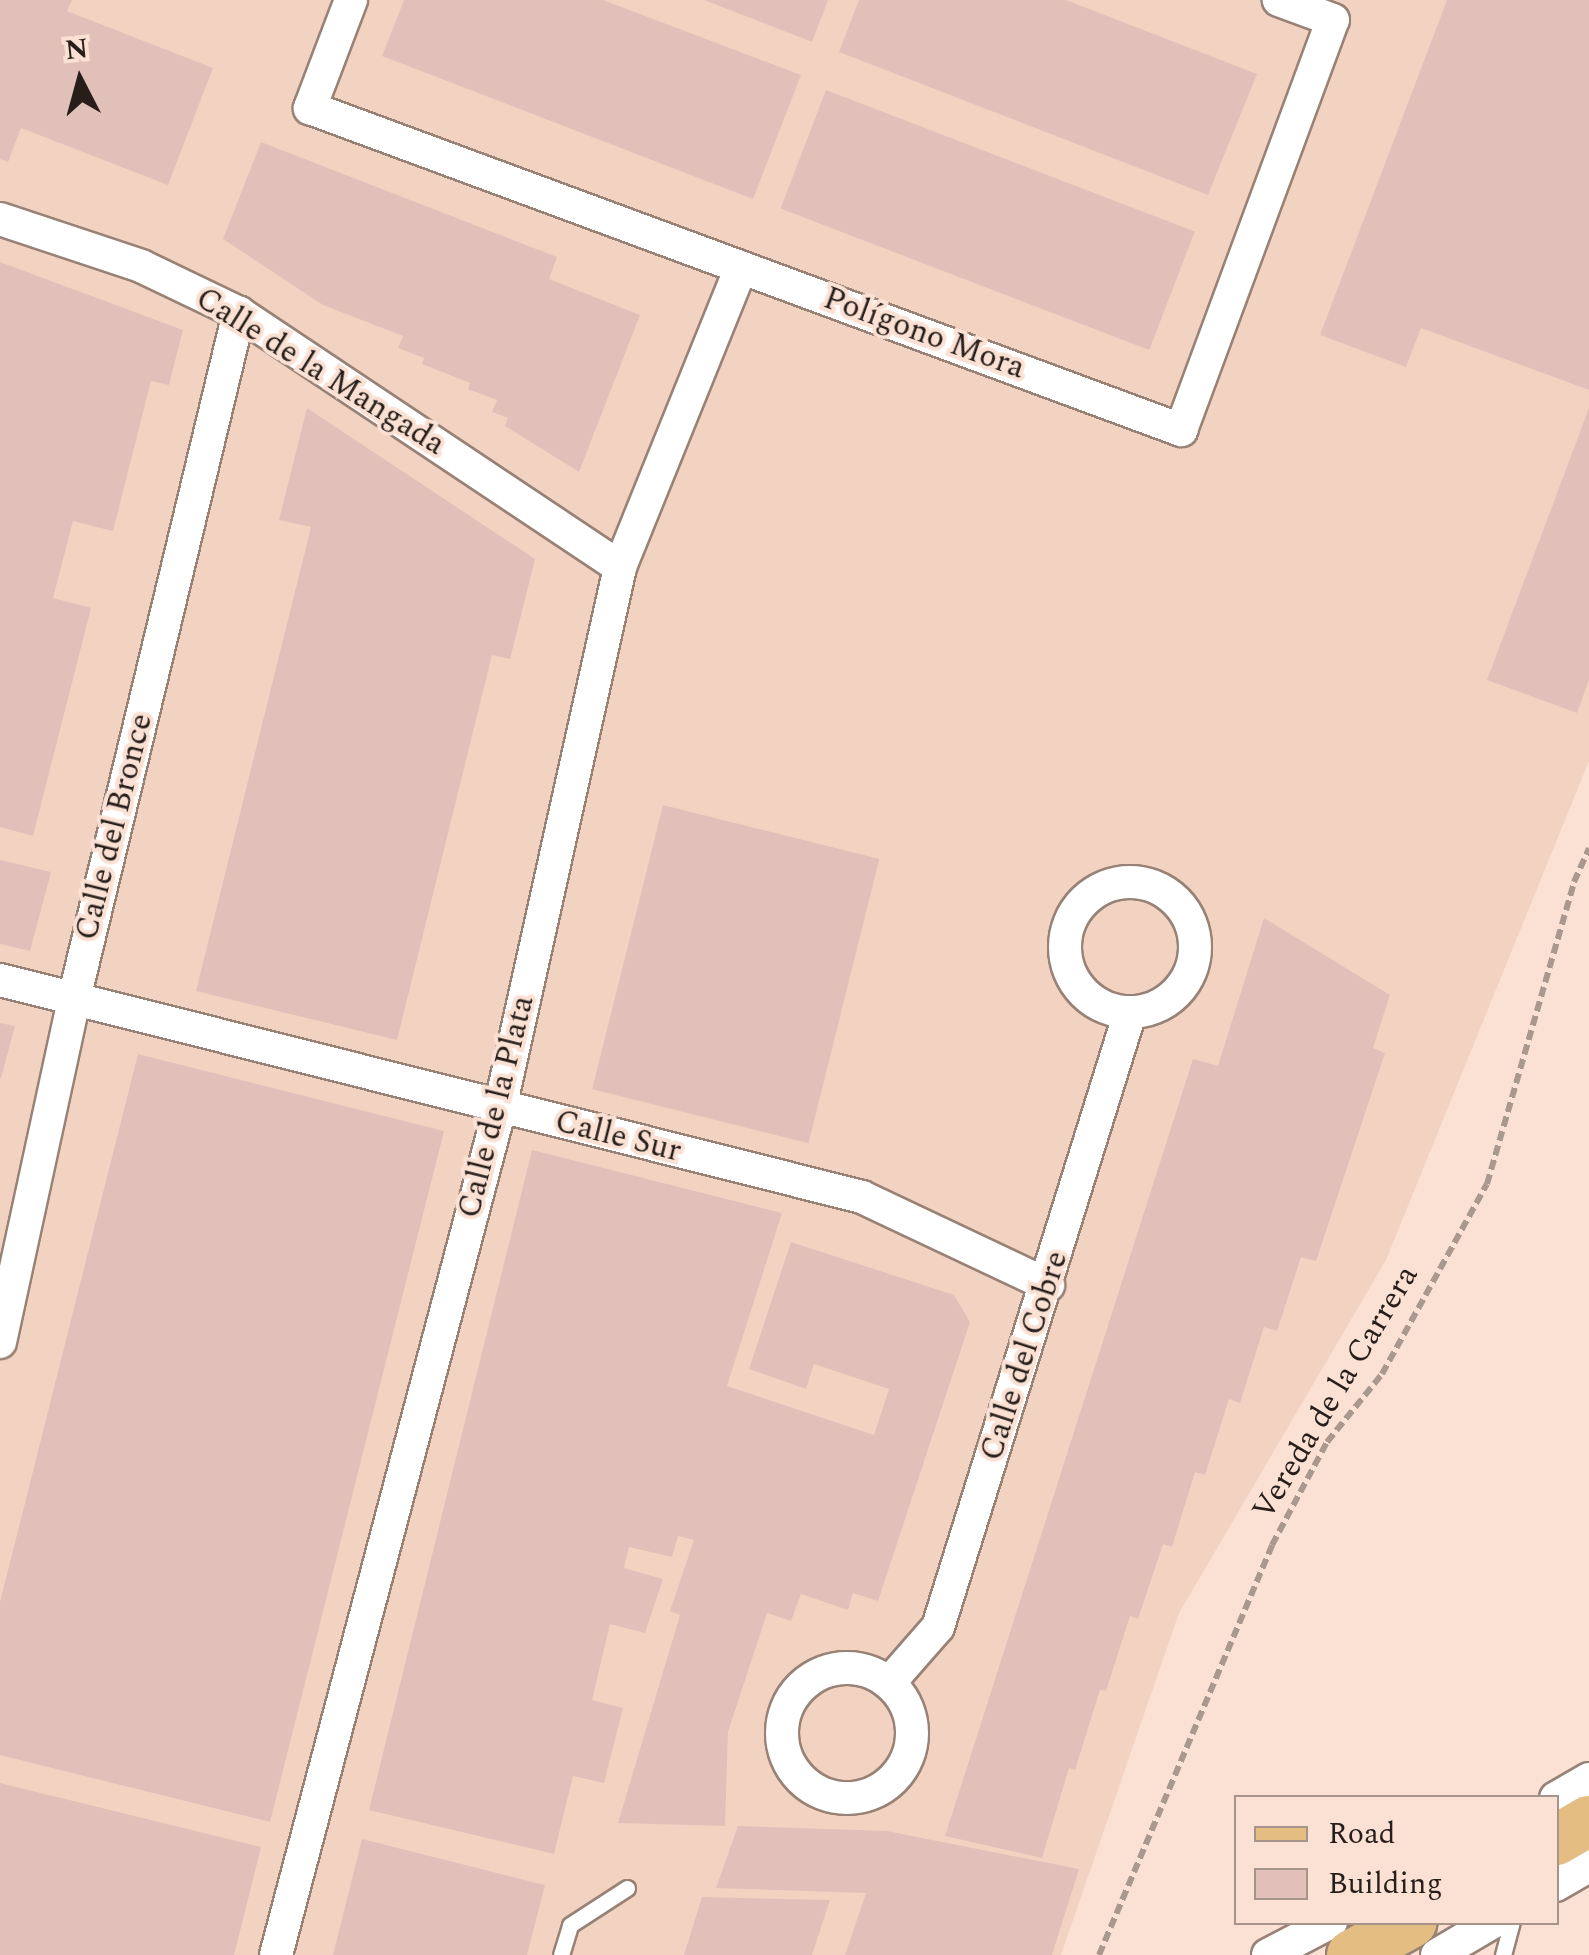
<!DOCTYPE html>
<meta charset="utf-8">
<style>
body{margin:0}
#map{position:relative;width:1589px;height:1955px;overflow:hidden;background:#fae1d4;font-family:Spectral,serif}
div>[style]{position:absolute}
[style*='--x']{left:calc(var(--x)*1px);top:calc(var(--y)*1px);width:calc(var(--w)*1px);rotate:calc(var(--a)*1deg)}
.built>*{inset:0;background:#f2d3c2}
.building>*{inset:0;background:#e2c0ba;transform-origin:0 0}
.path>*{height:6px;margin-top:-3px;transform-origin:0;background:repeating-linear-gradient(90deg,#aa978e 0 10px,transparent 0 15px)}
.roads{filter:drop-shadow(2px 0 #988276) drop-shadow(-2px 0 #988276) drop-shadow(0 2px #988276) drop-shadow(0 -2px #988276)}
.service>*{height:15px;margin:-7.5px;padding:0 7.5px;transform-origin:7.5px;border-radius:7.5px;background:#fff}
.minor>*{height:32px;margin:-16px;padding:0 16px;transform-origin:16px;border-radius:16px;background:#fff}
.minor>.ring{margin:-16px;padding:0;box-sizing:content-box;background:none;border:32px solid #fff;border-radius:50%}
.primary>*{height:50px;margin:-25px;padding:0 25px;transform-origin:25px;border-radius:25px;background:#e3bd82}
span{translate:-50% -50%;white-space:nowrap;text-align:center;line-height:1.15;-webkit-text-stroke:8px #fae1d4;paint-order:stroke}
.street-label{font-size:32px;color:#271e1a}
.legend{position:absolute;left:1234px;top:1795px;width:325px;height:130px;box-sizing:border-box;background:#fae1d4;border:2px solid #a6938a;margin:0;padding:12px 18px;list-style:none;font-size:30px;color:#271e1a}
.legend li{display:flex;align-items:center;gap:20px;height:50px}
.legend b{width:50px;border:2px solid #a6938a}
.north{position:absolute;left:30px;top:30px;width:100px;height:100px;-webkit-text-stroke:8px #fae1d4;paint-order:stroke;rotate:354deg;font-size:28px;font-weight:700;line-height:40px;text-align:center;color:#271e1a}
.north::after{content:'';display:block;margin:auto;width:35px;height:45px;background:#271e1a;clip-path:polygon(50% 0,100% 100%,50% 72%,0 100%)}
</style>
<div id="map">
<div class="built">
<div style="clip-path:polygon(0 0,1589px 0,1589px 761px,1386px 1260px,1179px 1613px,1061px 1955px,0 1955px)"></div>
</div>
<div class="building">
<div style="clip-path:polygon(0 0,72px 0,67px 11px,213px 68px,168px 185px,21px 128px,8px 162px,0 159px)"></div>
<div style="clip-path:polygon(404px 0,603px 0,801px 75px,753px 199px,382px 56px)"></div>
<div style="clip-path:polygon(704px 0,828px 0,812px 42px)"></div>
<div style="clip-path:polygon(859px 0,1066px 0,1257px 74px,1208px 195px,839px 52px)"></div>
<div style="clip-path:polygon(1447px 0,1589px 0,1589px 390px,1421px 328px,1406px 367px,1320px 335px)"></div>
<div style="left:826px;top:90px;width:395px;height:127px;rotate:21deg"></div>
<div style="clip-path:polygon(261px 142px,557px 257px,549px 279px,640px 315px,579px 472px,505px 426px,508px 418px,492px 412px,497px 400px,468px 389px,470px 383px,422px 364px,424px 358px,398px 348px,403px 336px,323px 305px,223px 239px)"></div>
<div style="clip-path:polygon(0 262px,183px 330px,169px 385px,151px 381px,113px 531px,73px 521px,53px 598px,91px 608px,33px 836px,0 827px)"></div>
<div style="clip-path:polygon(307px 408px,535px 559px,510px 659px,492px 655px,397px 1040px,196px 991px,311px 527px,279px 520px)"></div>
<div style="clip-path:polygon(1589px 408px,1589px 680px,1577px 713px,1487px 680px)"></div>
<div style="left:663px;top:805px;width:223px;height:293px;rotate:14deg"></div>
<div style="clip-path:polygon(0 860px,51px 872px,30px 951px,0 944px)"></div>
<div style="clip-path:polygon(1264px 918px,1390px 995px,1373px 1048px,1385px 1053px,1316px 1261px,1301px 1257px,1277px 1331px,1264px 1327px,1240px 1403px,1229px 1399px,1205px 1475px,1195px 1472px,1172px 1547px,1163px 1544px,1138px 1619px,1130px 1616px,1106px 1691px,1100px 1690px,1075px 1770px,1069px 1768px,1042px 1858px,945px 1836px,1193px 1059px,1218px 1066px)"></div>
<div style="clip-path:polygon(0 1023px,15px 1026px,1px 1078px,0 1078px)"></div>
<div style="clip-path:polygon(138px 1054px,444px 1131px,270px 1822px,0 1755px,0 1602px)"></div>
<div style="clip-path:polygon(532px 1150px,782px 1213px,727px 1386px,874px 1435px,889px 1389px,814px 1364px,806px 1389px,749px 1369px,791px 1242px,954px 1295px,970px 1322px,878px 1601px,853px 1593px,848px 1610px,801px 1594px,791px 1621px,767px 1613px,728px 1732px,725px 1826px,618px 1823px,680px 1615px,670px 1611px,694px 1540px,678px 1536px,672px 1557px,629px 1547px,624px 1568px,663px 1579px,645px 1633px,610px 1624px,592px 1700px,623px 1708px,604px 1783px,573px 1776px,554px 1854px,369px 1810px)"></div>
<div style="clip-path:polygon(0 1783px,261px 1847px,234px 1955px,0 1955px)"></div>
<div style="clip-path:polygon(738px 1826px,887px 1831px,1079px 1869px,1052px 1955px,845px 1955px,866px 1893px,716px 1888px)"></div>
<div style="clip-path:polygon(362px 1839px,545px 1885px,527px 1955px,333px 1955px)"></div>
<div style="clip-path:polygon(702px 1897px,830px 1900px,812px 1955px,684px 1955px)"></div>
</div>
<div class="path">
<div style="--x:1099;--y:1955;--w:445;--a:-67.1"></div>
<div style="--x:1272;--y:1545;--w:117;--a:-61.9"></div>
<div style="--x:1327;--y:1442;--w:87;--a:-51"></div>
<div style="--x:1382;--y:1374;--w:217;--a:-61.1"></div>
<div style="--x:1487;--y:1184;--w:314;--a:-73.9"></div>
<div style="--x:1574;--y:882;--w:37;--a:-66"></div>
</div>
<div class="roads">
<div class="service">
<div style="--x:561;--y:1955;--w:31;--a:-73"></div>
<div style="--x:570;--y:1925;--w:68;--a:-33"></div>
<div style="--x:1503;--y:1955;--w:34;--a:-75"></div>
</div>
<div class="minor">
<div style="--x:351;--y:0;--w:116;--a:110.8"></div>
<div style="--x:310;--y:108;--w:929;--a:20.29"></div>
<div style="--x:1181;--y:430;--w:437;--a:-69.7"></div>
<div style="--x:1333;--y:20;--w:58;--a:-159.7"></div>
<div style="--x:0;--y:219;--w:149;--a:18.4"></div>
<div style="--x:141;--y:266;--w:109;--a:25.6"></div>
<div style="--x:239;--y:313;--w:458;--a:33.7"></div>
<div class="ring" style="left:1065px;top:882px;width:98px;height:98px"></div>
<div style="--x:0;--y:980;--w:889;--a:14.13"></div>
<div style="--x:862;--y:1197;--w:206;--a:25.3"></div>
<div style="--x:0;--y:1342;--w:351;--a:-77.8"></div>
<div style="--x:74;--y:999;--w:706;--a:-76.48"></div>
<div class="ring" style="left:782px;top:1668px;width:98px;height:98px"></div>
<div style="--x:889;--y:1683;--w:74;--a:-48.8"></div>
<div style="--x:938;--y:1627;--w:643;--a:-72.64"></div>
<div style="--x:1556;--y:1798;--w:38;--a:-30"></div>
<div style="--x:1556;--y:1885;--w:38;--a:-30"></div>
<div style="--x:276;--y:1955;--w:876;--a:-75.19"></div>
<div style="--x:500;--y:1108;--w:554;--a:-77.49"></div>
<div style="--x:620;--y:567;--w:323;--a:-68"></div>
<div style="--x:1268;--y:1955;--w:71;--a:-27.6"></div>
<div style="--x:1437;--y:1955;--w:65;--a:-30.5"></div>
</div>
<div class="primary">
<div style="--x:1556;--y:1840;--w:38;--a:-30"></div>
<div style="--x:1352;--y:1955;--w:68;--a:-28.8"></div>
</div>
</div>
<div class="street-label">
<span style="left:924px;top:334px;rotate:20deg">Polígono Mora</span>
<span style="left:320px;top:372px;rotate:32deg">Calle de la Mangada</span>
<span style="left:115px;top:827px;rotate:-76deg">Calle del Bronce</span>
<span style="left:497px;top:1107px;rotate:-76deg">Calle de la Plata</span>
<span style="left:618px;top:1137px;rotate:14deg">Calle Sur</span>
<span style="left:1025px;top:1356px;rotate:-72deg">Calle del Cobre</span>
<span style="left:1336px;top:1393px;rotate:-59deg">Vereda de la Carrera</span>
</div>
<ul class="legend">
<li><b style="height:12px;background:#e3bd82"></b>Road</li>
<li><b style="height:28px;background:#e2c0ba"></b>Building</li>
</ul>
<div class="north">N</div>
</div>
